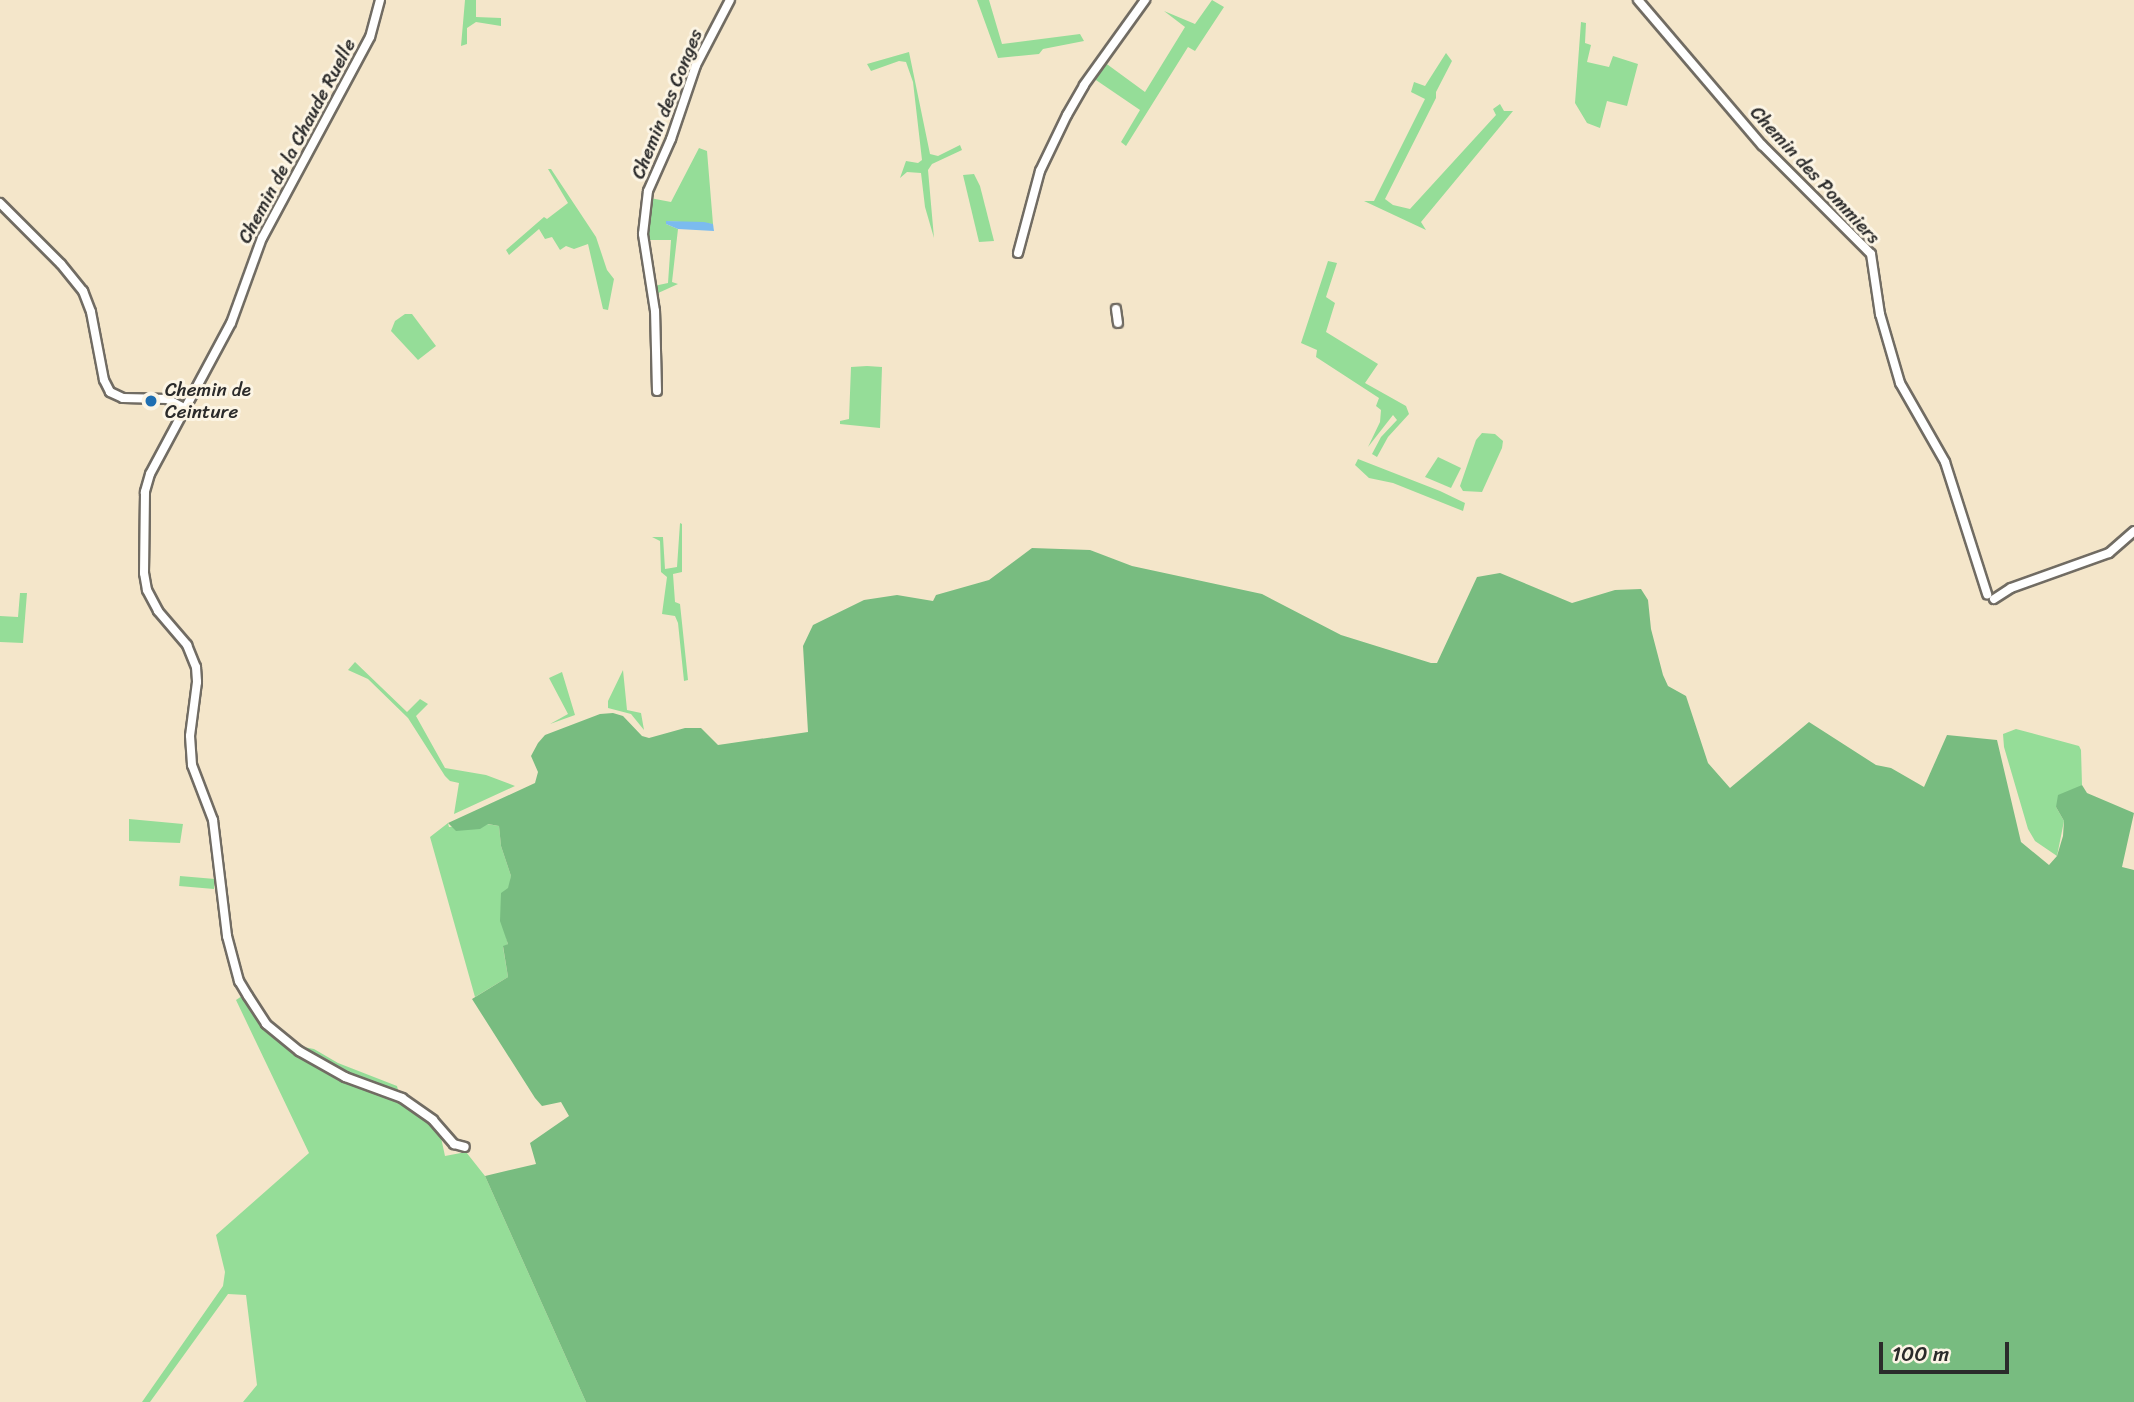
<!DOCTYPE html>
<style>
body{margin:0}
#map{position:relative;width:2134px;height:1402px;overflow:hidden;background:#f4e6ca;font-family:Sriracha,sans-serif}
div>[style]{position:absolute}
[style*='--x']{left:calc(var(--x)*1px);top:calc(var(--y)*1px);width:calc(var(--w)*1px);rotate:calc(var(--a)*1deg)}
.green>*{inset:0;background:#95dd98;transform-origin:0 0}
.forest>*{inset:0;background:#78bc80}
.water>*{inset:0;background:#7bbbef}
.roads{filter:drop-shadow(2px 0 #716c63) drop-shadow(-2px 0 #716c63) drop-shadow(0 2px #716c63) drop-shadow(0 -2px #716c63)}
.minor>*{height:8px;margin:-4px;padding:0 4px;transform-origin:4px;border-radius:4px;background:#fff}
.dots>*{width:19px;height:19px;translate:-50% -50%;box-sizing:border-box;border:4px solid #fcf5e5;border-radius:50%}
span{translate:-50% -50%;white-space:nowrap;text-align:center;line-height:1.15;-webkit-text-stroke:6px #fcf5e5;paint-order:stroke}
.street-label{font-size:19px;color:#2b2b2b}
.poi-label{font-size:19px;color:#2b2b2b}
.left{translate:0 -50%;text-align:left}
.scale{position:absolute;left:1879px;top:1342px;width:130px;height:32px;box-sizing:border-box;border:4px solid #2b2b2b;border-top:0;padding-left:9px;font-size:21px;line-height:24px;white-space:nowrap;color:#2b2b2b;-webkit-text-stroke:5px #fcf5e5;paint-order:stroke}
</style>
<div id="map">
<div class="green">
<div style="clip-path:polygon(465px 0,476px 0,476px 17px,501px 18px,501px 26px,476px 22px,467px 28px,467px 44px,461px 46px)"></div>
<div style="clip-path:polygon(977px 0,989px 0,1002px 44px,1080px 34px,1084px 41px,1043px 49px,1039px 54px,998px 58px)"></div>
<div style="clip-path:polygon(1212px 0,1224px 7px,1195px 51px,1188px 47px,1126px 146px,1121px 142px,1140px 110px,1093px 78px,1104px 62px,1145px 92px,1185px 27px,1164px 11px,1195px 24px)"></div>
<div style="clip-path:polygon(1581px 22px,1586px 23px,1585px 43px,1591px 45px,1587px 62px,1609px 67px,1613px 56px,1638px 64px,1627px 106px,1607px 101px,1600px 128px,1587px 123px,1575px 103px)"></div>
<div style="clip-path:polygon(909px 52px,930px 154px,938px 156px,960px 145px,962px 150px,932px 164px,928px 170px,934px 238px,925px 207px,921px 173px,907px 172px,900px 178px,906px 161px,918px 163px,922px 160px,913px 82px,906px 62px,899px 61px,871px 71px,867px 64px)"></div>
<div style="clip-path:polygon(1446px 53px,1452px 61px,1436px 92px,1436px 98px,1385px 199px,1393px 205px,1410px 209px,1496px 115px,1493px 109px,1500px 104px,1504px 111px,1513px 111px,1421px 222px,1426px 230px,1364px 201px,1374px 201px,1425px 99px,1411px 92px,1414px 82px,1425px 86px)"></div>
<div style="clip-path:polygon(699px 148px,707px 151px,713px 224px,666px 221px,666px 224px,678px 229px,672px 282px,678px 284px,656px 294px,654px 286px,668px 283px,671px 240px,647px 240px,650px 198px,671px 202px)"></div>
<div style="clip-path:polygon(548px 169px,551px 169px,596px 237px,607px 270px,614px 279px,608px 310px,603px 309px,588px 244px,574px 249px,566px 246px,560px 250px,552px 237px,545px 239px,539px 229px,509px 255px,506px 250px,544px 217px,547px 219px,568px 203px)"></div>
<div style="clip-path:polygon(974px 174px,980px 186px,994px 241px,979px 242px,963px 175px)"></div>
<div style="clip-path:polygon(1328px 261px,1337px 263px,1326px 297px,1335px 303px,1326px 332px,1378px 364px,1365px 383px,1406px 406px,1409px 414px,1388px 437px,1377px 457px,1372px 454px,1381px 437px,1397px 420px,1393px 415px,1368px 447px,1380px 422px,1381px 410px,1376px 406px,1379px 398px,1316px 357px,1317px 350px,1301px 343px)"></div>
<div style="clip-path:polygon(405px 314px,412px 314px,436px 346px,418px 360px,391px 331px,395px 321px)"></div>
<div style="clip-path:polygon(867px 366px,882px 367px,880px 428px,840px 424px,840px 421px,849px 419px,851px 367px)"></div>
<div style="clip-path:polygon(1482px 433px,1495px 434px,1503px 441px,1502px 448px,1482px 492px,1463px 491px,1460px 486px,1476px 440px)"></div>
<div style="clip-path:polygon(1438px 457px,1461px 468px,1451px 488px,1425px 477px)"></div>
<div style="clip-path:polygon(1358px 459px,1440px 491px,1465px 503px,1463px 511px,1393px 483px,1369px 478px,1355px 465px)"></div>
<div style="clip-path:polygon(680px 523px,682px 524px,682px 572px,673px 574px,675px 602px,680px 604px,688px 680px,684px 681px,678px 623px,675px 616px,662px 614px,667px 577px,661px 572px,660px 541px,652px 537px,663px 537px,665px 569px,677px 567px)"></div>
<div style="clip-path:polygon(20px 593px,27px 593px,23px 643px,0 642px,0 616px,18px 617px)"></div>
<div style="clip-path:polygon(355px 662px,407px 712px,420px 699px,428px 704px,416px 716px,445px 768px,486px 775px,515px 786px,454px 814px,459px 783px,450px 781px,445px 776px,408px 718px,368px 679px,348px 670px)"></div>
<div style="clip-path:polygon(623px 670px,627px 710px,641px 713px,644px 730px,631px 714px,608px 708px,608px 701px)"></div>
<div style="clip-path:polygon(562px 672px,575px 715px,550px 724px,568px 714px,549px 678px)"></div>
<div style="clip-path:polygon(2016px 729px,2079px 746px,2081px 750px,2082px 785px,2056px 807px,2064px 821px,2057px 856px,2035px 841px,2028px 829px,2004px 747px,2003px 734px)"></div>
<div style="clip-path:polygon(129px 819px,183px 824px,180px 843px,129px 841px)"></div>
<div style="clip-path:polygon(448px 823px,449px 827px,487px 824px,499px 826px,501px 846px,511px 876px,505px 933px,508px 944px,503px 947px,508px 977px,475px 997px,430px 837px)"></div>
<div style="left:180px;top:876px;width:35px;height:10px;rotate:5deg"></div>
<div style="clip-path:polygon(242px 996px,259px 1022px,283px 1045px,346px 1082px,383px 1095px,413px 1111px,440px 1133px,445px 1156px,466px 1152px,485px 1176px,586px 1402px,243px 1402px,257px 1385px,246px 1295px,228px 1294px,150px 1402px,142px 1402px,223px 1286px,225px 1272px,216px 1235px,309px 1153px,236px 1000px)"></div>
<div style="clip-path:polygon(298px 1046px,314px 1049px,338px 1063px,397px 1086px,399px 1094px,349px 1075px)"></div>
</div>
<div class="forest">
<div style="clip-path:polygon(1032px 548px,1090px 550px,1132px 566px,1262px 594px,1341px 635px,1431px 663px,1437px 663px,1477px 577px,1500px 573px,1572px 603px,1615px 590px,1641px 589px,1648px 600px,1651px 629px,1663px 675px,1668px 686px,1686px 696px,1708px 763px,1730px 788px,1809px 722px,1876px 765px,1891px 768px,1924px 787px,1947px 735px,1997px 740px,2021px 842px,2049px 865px,2057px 856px,2063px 836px,2064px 821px,2056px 807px,2058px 795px,2082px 785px,2087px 793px,2134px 813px,2122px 867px,2134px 870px,2134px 1402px,586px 1402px,485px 1176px,536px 1164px,530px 1143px,569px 1116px,561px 1102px,542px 1106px,535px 1098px,472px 999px,508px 977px,503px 946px,508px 944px,500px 921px,501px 893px,508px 888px,511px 876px,501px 846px,499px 826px,488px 824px,480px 829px,456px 831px,448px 823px,535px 783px,538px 772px,531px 756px,538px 743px,545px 735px,600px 714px,613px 713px,623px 716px,642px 736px,649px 738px,685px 728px,701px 728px,718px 745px,808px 732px,803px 646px,813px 625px,864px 600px,897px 595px,933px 601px,936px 595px,989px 580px)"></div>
</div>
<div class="water">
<div style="clip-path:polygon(666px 221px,704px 222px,713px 224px,714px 231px,678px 229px,666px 224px)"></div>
</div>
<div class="roads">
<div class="minor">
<div style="--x:380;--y:0;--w:38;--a:105"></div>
<div style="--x:370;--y:37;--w:228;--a:118.2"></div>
<div style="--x:262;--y:238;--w:90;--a:110"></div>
<div style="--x:231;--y:323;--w:171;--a:118.2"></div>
<div style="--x:150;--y:474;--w:19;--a:106"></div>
<div style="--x:145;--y:492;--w:81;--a:90.7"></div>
<div style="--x:144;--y:573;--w:17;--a:80"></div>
<div style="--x:147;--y:590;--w:24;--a:62"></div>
<div style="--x:158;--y:611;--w:45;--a:49.5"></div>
<div style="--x:187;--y:645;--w:24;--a:68"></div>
<div style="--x:196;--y:667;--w:15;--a:86"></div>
<div style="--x:197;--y:682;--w:54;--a:97.4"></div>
<div style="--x:190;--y:736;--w:29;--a:86"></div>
<div style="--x:192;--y:765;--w:59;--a:69.1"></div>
<div style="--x:213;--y:820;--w:117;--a:83.1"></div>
<div style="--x:227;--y:936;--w:47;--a:75.1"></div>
<div style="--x:239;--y:981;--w:17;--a:59"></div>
<div style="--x:248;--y:996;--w:33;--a:57"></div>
<div style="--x:266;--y:1024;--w:43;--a:39.3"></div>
<div style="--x:299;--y:1051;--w:53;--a:29.5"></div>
<div style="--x:345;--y:1077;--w:61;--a:20.2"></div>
<div style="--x:402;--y:1098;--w:38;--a:35"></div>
<div style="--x:433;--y:1120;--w:32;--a:49"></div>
<div style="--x:454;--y:1144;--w:11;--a:15"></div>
<div style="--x:1638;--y:0;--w:191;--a:49.5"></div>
<div style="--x:1762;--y:145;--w:154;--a:45"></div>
<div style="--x:1871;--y:254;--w:61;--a:81.5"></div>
<div style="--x:1880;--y:314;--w:72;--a:73.8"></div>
<div style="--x:1900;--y:383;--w:91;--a:60.3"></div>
<div style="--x:1945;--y:462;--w:139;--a:72.3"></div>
<div style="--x:0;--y:203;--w:86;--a:45"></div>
<div style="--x:61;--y:264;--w:35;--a:51"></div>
<div style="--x:83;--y:291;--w:22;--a:69"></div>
<div style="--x:91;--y:312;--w:69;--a:79.2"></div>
<div style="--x:104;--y:380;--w:13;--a:63"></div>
<div style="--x:110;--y:392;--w:14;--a:25"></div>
<div style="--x:123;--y:398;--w:44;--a:1.3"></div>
<div style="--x:167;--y:399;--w:21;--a:28"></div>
<div style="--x:1018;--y:253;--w:85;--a:-75"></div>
<div style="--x:1040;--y:171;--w:62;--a:-64.3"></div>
<div style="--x:1067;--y:115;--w:34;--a:-60"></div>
<div style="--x:1084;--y:85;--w:105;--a:-54.3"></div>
<div style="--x:1116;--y:309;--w:14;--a:82"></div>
<div style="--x:657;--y:391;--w:80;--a:-91.4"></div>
<div style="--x:655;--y:311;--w:78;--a:-98.9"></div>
<div style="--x:643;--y:234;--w:43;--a:-83.4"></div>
<div style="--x:648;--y:191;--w:57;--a:-66.1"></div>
<div style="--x:671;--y:139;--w:78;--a:-71.3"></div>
<div style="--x:696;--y:65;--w:73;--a:-62.4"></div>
<div style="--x:1994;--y:599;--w:20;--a:-33"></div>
<div style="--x:2011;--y:588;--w:104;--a:-19.7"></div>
<div style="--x:2109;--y:553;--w:33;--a:-41"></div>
</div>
</div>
<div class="dots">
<div style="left:151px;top:401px;background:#1f6fb2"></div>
</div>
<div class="street-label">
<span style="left:667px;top:104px;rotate:-68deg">Chemin des Conges</span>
<span style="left:297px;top:141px;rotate:-62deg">Chemin de la Chaude Ruelle</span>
<span style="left:1815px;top:175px;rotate:47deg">Chemin des Pommiers</span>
</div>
<div class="poi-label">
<span class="left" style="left:165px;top:401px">Chemin de<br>Ceinture</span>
</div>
<div class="scale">100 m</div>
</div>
